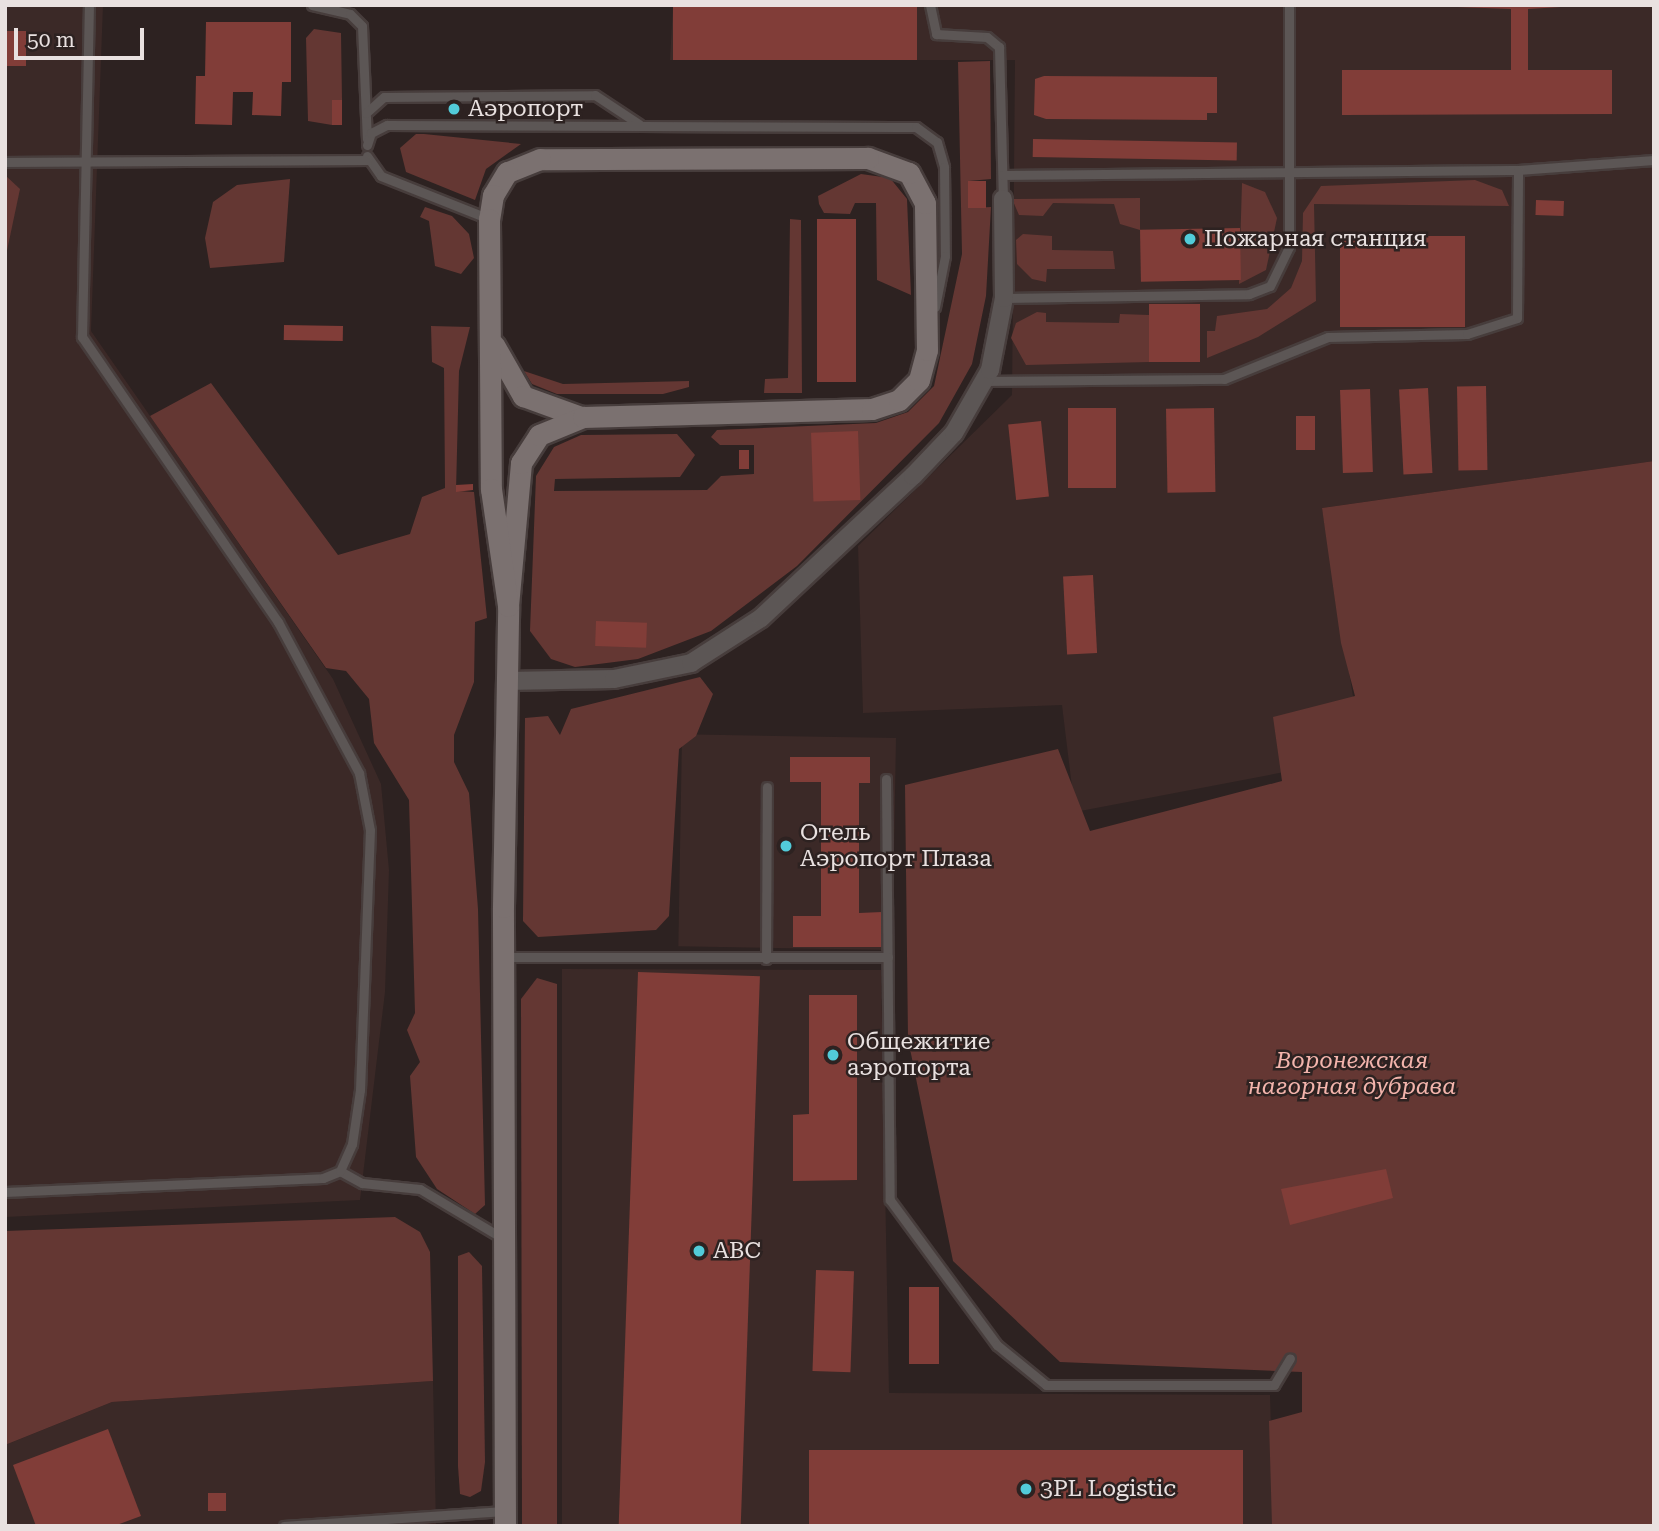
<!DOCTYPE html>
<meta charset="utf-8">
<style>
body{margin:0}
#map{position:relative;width:1659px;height:1531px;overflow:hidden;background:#2d2221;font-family:"Roboto Serif",serif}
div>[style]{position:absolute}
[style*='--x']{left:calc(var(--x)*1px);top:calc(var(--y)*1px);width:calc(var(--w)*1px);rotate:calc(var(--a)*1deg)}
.built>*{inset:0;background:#3b2927;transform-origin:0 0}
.green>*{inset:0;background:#643733}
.building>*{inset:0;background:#813d38;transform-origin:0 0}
.roads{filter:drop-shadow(2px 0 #473d3c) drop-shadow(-2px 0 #473d3c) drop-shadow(0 2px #473d3c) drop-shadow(0 -2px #473d3c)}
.lane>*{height:9px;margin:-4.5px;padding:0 4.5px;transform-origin:4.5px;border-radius:4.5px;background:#5c5655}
.street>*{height:18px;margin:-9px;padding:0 9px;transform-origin:9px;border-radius:9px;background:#5c5655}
.secondary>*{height:21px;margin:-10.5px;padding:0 10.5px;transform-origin:10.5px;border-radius:10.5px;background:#7b7170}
.dots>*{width:19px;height:19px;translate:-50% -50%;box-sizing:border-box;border:4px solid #2d2221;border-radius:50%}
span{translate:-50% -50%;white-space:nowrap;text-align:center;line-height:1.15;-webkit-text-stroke:5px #2d2221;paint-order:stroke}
.poi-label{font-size:23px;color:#e9e1e0}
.left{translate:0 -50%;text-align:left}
.park-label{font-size:23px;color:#f3b4ac;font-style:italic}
.frame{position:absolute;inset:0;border:7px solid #e9e1e0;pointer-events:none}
.scale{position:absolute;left:14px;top:28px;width:130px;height:32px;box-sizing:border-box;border:4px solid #e9e1e0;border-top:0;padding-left:9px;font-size:21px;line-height:24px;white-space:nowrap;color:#e9e1e0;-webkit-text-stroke:5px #2d2221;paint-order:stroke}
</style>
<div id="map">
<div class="built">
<div style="clip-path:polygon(5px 5px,103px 5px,91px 331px,333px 679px,381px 784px,389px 870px,385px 992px,360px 1200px,5px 1217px)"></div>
<div style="clip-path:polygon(673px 5px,1654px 5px,1654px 461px,1322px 508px,1363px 757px,1075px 812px,1062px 705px,863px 713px,858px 546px,1012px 395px,1015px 60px,670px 60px)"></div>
<div style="left:896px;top:738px;width:212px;height:214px;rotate:91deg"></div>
<div style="clip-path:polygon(562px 969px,881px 970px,889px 1393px,1270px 1395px,1274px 1526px,562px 1526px)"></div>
<div style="clip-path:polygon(433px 1381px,436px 1526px,5px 1526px,5px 1445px,112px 1402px)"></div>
</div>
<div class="green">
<div style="clip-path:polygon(314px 29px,341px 33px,342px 100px,332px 101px,332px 125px,308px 121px,306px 38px)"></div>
<div style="clip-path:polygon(990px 61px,991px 179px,969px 181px,969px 208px,991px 207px,986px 296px,972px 364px,939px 423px,797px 566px,711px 631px,638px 659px,575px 667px,551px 659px,530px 631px,536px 476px,554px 447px,581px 435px,677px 434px,695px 455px,680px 477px,555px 479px,554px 491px,707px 490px,721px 476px,754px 474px,754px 445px,720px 445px,711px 437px,717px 430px,876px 423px,908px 412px,934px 386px,962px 254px,958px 62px)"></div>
<div style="clip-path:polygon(416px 134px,424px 134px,521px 144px,486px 169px,475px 200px,406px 172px,400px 148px)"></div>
<div style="clip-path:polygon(861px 174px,890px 178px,907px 199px,911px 295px,877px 280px,876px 203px,855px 203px,850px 214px,824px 213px,819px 204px,818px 196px)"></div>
<div style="clip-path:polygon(5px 175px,20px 189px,5px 260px)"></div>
<div style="clip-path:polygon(290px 179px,284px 262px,210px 268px,205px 238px,213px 202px,237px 185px)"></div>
<div style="clip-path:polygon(1475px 180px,1502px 190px,1509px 206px,1314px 204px,1316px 301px,1258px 337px,1207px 358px,1207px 331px,1215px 331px,1217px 316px,1267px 309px,1291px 288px,1302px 261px,1303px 213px,1321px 186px)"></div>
<div style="clip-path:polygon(1242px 183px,1265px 192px,1277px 218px,1266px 270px,1239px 284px)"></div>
<div style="clip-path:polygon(1140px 198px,1140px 230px,1120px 224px,1114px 204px,1053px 203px,1043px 216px,1019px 215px,1012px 199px)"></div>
<div style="clip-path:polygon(425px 207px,452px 216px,469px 234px,474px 258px,461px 274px,435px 266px,429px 221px,420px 217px)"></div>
<div style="clip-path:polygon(790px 219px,801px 220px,802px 393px,764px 393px,765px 379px,788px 378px)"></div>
<div style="clip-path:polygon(1023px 234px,1052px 236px,1052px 250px,1113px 251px,1115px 269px,1047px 269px,1046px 282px,1032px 279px,1017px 264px,1016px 240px)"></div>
<div style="clip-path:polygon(1037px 312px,1046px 313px,1046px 322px,1119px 323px,1120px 314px,1149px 315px,1149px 362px,1026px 365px,1011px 338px,1016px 323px)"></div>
<div style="clip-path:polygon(431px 326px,470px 327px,459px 371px,456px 491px,474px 492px,487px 618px,475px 622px,474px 682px,454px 735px,454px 762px,469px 793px,478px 909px,485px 1205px,475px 1214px,437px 1189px,416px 1157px,410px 1076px,420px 1062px,407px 1030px,415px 1013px,409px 800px,374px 743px,369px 699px,346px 671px,326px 668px,150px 416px,211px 383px,338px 555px,410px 534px,422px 497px,445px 488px,444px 368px,432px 362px)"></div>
<div style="clip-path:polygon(524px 371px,563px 384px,689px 381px,689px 387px,663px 394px,557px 394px,532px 384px)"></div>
<div style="clip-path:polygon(1654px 461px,1654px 1526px,1272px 1526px,1269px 1421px,1302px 1412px,1302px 1372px,1060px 1362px,953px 1261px,908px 1039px,905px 785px,1058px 749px,1090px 831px,1282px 781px,1273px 717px,1355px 696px,1341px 643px,1322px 508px)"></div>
<div style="clip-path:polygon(700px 677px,713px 694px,696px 736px,679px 749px,669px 916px,656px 930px,538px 937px,523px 921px,525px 718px,548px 716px,560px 735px,571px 709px)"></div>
<div style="clip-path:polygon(537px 978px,557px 984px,557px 1526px,522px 1526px,521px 999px)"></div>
<div style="clip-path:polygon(395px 1217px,420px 1232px,430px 1252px,433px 1381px,112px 1402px,5px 1445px,5px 1231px)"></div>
<div style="clip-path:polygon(469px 1252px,482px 1266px,485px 1462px,481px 1491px,470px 1497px,460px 1494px,458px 1466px,458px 1256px)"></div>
</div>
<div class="building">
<div style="left:673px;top:5px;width:244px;height:55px"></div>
<div style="clip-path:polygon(1403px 5px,1594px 5px,1528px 9px,1528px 70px,1612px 70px,1612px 114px,1342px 115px,1342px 70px,1511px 70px,1511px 9px)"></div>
<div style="clip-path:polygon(206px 22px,291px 22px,291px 82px,282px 82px,281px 116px,252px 115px,253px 92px,233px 92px,232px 125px,195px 124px,196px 76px,205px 76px)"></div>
<div style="left:5px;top:31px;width:21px;height:35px"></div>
<div style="clip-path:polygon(1044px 76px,1217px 77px,1217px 113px,1207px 113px,1207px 120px,1046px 119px,1034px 115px,1035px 79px)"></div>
<div style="left:332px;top:100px;width:10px;height:25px"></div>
<div style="left:1033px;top:139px;width:204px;height:18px;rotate:1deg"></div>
<div style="left:968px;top:181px;width:18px;height:27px"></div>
<div style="left:1536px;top:200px;width:28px;height:15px;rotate:2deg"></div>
<div style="left:817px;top:219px;width:39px;height:163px"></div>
<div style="left:1240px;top:228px;width:52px;height:100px;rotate:89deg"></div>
<div style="left:1340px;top:236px;width:125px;height:91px"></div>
<div style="left:1149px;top:304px;width:51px;height:58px"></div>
<div style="left:284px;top:325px;width:59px;height:15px;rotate:1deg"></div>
<div style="left:1486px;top:386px;width:84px;height:29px;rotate:89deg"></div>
<div style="left:1428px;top:388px;width:85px;height:29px;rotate:87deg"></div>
<div style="left:1370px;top:389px;width:83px;height:30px;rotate:88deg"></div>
<div style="left:1068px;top:408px;width:48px;height:80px"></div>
<div style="left:1214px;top:408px;width:84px;height:48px;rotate:89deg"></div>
<div style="left:1296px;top:416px;width:19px;height:34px"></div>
<div style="left:1041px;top:421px;width:76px;height:33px;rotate:84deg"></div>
<div style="left:858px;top:431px;width:69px;height:47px;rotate:88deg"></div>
<div style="left:739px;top:450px;width:10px;height:19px"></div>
<div style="clip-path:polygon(473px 484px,473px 490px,456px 492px,456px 485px)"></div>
<div style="left:1093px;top:575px;width:78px;height:30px;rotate:87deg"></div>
<div style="left:596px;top:621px;width:51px;height:25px;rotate:2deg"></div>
<div style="clip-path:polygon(790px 757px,870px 757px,870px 783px,859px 783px,859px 913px,882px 912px,882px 947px,793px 947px,793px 916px,821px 916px,821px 782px,790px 782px)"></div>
<div style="left:638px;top:972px;width:122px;height:554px;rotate:2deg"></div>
<div style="clip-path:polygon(809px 995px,857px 995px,857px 1180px,793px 1181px,793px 1115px,809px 1114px)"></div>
<div style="clip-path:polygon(1386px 1169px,1393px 1198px,1290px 1225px,1281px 1189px)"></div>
<div style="left:816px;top:1270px;width:38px;height:101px;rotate:2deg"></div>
<div style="left:909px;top:1287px;width:30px;height:77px"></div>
<div style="clip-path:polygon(108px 1429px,141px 1516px,114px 1526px,36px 1526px,13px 1465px)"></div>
<div style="left:809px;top:1450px;width:434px;height:76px"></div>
<div style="left:226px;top:1493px;width:18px;height:18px;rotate:90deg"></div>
</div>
<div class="roads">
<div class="lane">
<div style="--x:312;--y:5;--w:39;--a:13"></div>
<div style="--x:350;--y:14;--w:17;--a:45"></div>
<div style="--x:362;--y:26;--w:113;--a:87.5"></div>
<div style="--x:930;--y:5;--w:30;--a:78"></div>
<div style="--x:936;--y:34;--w:51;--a:3.4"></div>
<div style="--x:987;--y:37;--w:16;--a:40"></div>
<div style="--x:999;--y:47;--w:152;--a:88.5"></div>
<div style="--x:366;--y:113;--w:24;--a:-42"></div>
<div style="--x:384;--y:97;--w:211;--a:-0.5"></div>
<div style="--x:595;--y:95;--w:53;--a:33.4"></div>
<div style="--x:367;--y:145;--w:13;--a:-72"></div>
<div style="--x:371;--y:133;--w:18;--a:-27"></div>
<div style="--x:387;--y:125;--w:529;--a:0.22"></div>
<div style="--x:916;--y:127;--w:26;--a:36"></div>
<div style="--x:937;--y:142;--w:26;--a:74"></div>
<div style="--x:944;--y:167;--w:89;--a:89.4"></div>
<div style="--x:945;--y:256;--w:52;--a:101.1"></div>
<div style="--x:367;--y:156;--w:24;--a:55"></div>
<div style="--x:381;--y:176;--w:114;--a:21.6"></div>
<div style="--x:5;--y:162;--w:362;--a:-0.3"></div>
<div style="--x:1003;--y:175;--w:515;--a:-0.56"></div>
<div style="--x:1518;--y:170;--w:136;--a:-4.2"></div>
<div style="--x:1004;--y:298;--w:245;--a:-0.9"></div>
<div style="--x:1249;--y:294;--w:22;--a:-21"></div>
<div style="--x:1270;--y:286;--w:43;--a:-64"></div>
<div style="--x:1289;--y:247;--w:242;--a:-90"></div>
<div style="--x:985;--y:381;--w:239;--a:-0.5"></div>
<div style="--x:1224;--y:379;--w:112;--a:-22"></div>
<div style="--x:1328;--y:337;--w:139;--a:-1.2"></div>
<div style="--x:1467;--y:334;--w:52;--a:-17.7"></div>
<div style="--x:1517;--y:318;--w:148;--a:-89.6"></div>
<div style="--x:886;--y:779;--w:421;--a:89.5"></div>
<div style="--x:890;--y:1200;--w:180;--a:53.6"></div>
<div style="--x:997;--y:1345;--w:63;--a:39.2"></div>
<div style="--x:1046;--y:1385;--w:228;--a:0"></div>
<div style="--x:1274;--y:1385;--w:31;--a:-59"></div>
<div style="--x:506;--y:957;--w:382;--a:0"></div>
<div style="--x:766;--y:959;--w:172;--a:-89.7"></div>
<div style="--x:340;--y:1171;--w:25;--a:29"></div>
<div style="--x:362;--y:1183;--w:58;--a:5.9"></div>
<div style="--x:420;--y:1189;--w:98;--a:30.8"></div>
<div style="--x:5;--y:1192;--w:318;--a:-2.5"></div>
<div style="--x:323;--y:1178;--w:18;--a:-22"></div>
<div style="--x:340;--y:1171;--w:30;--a:-66"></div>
<div style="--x:352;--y:1144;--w:55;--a:-81.6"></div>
<div style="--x:360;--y:1090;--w:260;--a:-87.8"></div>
<div style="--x:370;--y:830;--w:58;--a:-100.9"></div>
<div style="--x:359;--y:773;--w:171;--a:-118.2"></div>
<div style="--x:278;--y:622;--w:346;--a:-124.5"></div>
<div style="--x:82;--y:337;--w:332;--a:-88.8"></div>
<div style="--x:284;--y:1526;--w:220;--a:-3.9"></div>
</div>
<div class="street">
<div style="--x:507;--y:681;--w:107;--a:-1.1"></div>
<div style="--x:614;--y:679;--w:79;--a:-11.7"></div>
<div style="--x:691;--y:663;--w:83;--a:-32.7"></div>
<div style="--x:761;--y:618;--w:208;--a:-43.1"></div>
<div style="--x:913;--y:476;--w:59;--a:-46.4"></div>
<div style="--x:954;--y:433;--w:73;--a:-60.3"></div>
<div style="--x:990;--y:370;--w:73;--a:-79"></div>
<div style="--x:1004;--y:298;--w:99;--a:-90.6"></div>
</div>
<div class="secondary">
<div style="--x:494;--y:345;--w:59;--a:60.4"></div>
<div style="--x:523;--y:396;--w:59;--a:20"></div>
<div style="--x:505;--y:1526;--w:619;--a:-90.19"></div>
<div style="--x:503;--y:907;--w:301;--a:-89"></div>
<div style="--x:508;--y:606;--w:144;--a:-84.8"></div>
<div style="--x:521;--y:463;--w:33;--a:-57"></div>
<div style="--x:539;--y:435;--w:48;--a:-22.2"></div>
<div style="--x:583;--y:417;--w:289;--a:-1.6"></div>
<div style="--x:872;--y:409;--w:28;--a:-18"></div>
<div style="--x:899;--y:400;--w:28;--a:-45"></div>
<div style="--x:919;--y:380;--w:31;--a:-75"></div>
<div style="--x:927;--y:350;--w:147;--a:-90.8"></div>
<div style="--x:925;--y:203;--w:34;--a:-118"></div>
<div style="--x:909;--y:173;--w:44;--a:-159.9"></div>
<div style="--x:868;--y:158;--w:328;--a:179.8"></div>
<div style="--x:540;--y:159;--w:35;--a:158"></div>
<div style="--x:507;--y:172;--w:27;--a:121"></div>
<div style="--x:493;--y:195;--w:24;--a:99"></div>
<div style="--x:489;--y:219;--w:270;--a:89.6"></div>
<div style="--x:491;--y:489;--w:118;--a:81.7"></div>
</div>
</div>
<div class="dots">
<div style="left:454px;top:109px;background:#52cbd9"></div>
<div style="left:1190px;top:239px;background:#52cbd9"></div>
<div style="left:786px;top:846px;background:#52cbd9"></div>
<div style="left:833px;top:1055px;background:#52cbd9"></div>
<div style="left:699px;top:1251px;background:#52cbd9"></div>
<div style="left:1026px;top:1489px;background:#52cbd9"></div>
</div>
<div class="poi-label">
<span class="left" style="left:468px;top:109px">Аэропорт</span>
<span class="left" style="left:1204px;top:239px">Пожарная станция</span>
<span class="left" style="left:800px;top:846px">Отель<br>Аэропорт Плаза</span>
<span class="left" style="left:847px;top:1055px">Общежитие<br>аэропорта</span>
<span class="left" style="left:713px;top:1251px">ABC</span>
<span class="left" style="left:1040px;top:1489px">3PL Logistic</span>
</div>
<div class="park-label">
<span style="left:1352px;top:1074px">Воронежская<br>нагорная дубрава</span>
</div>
<div class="frame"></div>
<div class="scale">50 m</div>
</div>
